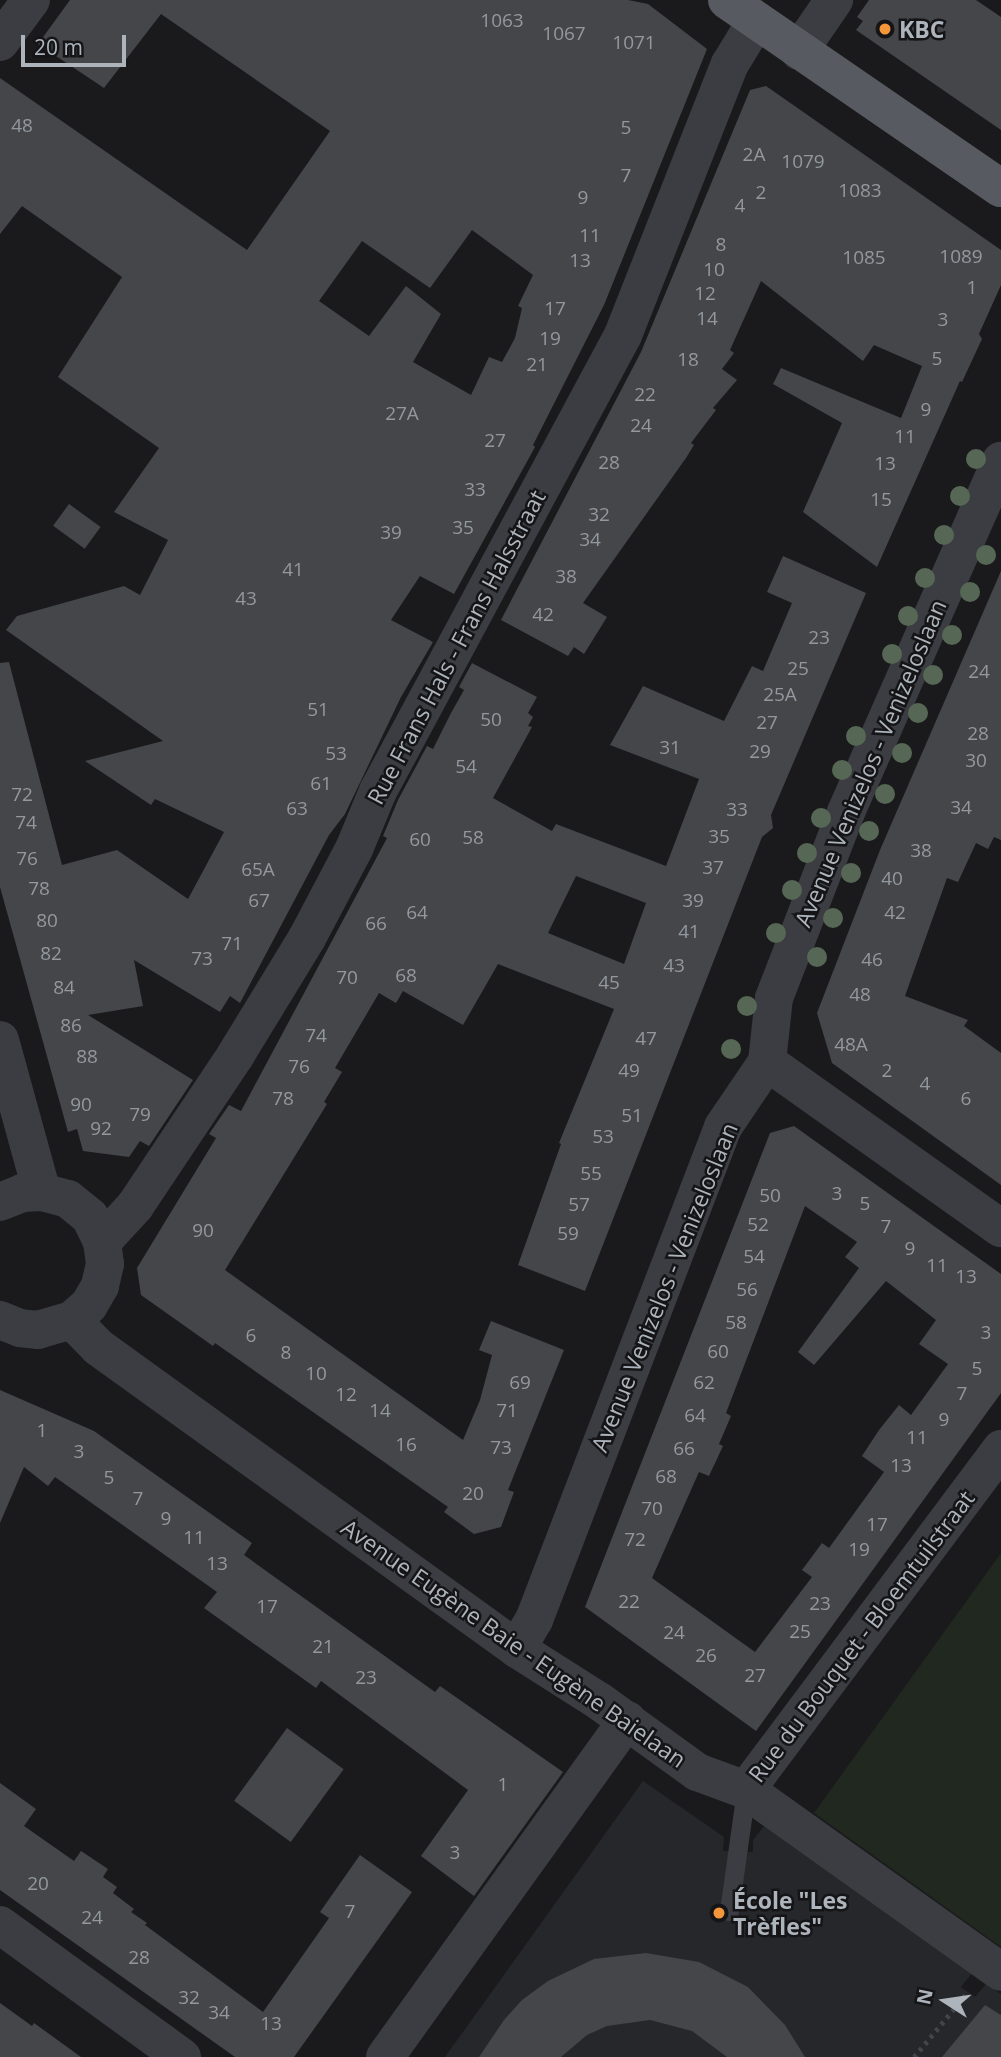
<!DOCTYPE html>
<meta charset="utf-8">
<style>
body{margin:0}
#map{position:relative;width:1001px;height:2057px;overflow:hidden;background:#1a1a1c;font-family:"Open Sans",sans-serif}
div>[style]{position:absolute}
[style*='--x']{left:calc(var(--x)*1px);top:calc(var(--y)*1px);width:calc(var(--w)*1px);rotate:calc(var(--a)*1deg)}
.built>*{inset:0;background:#26272a}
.green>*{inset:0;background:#202820}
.building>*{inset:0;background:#444649;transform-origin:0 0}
.path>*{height:4.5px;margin-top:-2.25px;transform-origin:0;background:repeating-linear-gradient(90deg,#414449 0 3.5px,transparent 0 8.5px)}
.lane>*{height:19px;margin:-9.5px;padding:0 9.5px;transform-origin:9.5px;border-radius:9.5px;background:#3b3d42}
.street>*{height:38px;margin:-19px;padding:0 19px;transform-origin:19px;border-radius:19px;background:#3b3d42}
.primary>*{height:38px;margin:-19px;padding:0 19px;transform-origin:19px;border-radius:19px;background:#575b61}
.trees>*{width:20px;height:20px;margin:-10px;border-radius:50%;background:#566855}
.dots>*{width:19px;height:19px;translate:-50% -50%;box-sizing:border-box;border:4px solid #151518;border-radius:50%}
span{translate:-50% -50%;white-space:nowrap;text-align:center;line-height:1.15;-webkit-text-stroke:5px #151518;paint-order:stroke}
.number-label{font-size:19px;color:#93989f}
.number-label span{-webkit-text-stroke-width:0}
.poi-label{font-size:23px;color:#adb4bc;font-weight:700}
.left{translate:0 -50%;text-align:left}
.street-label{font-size:23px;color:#adb4bc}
.north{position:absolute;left:910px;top:1966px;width:70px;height:70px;-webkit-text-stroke:5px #151518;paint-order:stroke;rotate:282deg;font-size:19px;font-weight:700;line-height:28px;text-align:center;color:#adb4bc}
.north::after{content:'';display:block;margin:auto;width:24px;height:32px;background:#adb4bc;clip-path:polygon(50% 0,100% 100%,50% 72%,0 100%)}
.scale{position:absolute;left:21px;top:35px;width:105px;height:32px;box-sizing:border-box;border:4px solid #adb4bc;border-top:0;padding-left:9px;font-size:21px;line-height:24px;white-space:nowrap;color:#adb4bc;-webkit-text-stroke:5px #151518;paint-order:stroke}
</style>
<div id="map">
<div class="built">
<div style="clip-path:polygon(643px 1781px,724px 1837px,723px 1851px,753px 1852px,753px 1840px,766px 1824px,972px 1973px,961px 1987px,975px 1997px,986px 1984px,1001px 1994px,1001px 2057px,445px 2057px)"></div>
</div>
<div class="green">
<div style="clip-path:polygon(1001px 1553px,1001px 1947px,814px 1813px)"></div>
</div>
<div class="building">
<div style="clip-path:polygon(evenodd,70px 0,628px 0,648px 4px,707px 49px,604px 305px,533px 445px,535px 447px,454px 594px,420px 576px,391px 620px,433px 642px,401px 697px,345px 814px,329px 835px,240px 1003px,230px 996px,220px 1012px,134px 960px,143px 1006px,88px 1015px,193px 1080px,149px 1146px,140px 1141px,129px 1157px,83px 1151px,77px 1129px,68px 1132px,0 887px,0 663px,9px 662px,62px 865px,117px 850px,188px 899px,224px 832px,155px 799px,151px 805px,85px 761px,163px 741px,6px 630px,17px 616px,124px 586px,140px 595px,168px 540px,114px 512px,159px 448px,58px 377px,122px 277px,22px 206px,0 234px,0 78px,247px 250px,330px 131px,161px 14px,104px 88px,38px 44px,70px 0,472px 230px,533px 275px,518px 306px,522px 308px,515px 338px,502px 362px,489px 357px,471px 395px,413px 362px,441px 314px,406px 286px,369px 336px,319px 301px,362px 241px,430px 288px,472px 230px)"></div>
<div style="clip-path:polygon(869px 0,976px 0,1001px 17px,1001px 130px,856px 30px,863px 21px,857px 17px)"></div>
<div style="clip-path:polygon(766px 86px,1001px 250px,1001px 285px,979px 334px,982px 339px,962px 382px,960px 381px,877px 567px,803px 512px,842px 423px,773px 384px,781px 368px,901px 418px,922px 366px,874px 345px,863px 361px,761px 281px,730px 350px,734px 353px,722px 369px,737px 380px,713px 408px,716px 410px,691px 443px,694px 445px,686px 458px,583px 603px,607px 617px,584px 654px,574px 647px,568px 656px,501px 620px,641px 352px,750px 90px)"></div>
<div style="left:69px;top:504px;width:39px;height:27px;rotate:36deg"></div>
<div style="clip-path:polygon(evenodd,783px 556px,866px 593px,771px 815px,773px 828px,762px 837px,585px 1291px,518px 1265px,561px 1144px,559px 1143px,614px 1009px,498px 964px,463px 1025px,403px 991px,396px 1003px,379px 993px,335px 1068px,342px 1072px,324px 1102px,327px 1104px,225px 1270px,463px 1440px,480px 1400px,492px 1355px,479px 1350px,491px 1321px,564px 1350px,508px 1490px,514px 1492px,501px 1527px,474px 1534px,444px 1512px,448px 1507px,215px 1343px,213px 1346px,141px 1295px,137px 1268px,216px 1138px,209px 1134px,229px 1105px,241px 1111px,387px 838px,383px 836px,398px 800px,427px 746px,433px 749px,451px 713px,464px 690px,459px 687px,472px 663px,537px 697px,528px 713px,533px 717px,528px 726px,532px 727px,493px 798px,552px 831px,556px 824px,666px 866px,699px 779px,610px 745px,643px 686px,724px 721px,752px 666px,763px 671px,792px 603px,767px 592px,783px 556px,576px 876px,646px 903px,624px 964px,548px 933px,576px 876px)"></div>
<div style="clip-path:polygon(1001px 571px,1001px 840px,994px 837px,988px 849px,976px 843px,958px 882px,947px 878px,905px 996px,968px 1020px,964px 1026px,1001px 1053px,1001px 1185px,832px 1063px,817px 1013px,880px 850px)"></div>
<div style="clip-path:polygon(evenodd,794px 1126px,1001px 1274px,1001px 1393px,756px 1731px,585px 1607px,770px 1133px,794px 1126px,805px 1206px,857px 1242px,845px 1257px,859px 1268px,798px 1352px,814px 1365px,886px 1281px,936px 1320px,919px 1344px,948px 1364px,911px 1415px,899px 1405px,879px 1430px,862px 1456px,884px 1472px,829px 1548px,822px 1543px,802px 1570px,812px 1577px,755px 1652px,652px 1578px,699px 1472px,709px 1476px,723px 1446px,719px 1444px,731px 1416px,726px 1413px,805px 1206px)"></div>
<div style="clip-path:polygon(0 1390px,94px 1431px,252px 1543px,244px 1555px,435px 1692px,440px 1686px,563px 1772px,474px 1896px,421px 1856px,468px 1790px,321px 1681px,316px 1688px,204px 1608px,217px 1592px,55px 1477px,48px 1486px,24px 1467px,0 1523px)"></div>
<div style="left:287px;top:1728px;width:70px;height:90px;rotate:36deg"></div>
<div style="clip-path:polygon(0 1783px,36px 1809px,24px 1826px,74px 1861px,81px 1851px,108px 1869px,103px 1877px,117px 1887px,113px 1893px,134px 1909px,131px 1912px,147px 1923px,145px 1925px,263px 2012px,329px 1918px,320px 1912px,360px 1855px,412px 1892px,294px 2057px,235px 2057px,0 1890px)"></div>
<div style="clip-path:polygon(646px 1953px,699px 1962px,748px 1987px,785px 2025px,805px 2057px,727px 2057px,692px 2031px,650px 2020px,607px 2026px,587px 2035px,561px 2057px,479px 2057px,504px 2020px,522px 2000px,548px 1981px,594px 1959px)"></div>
<div style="clip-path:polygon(0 2003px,32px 2026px,34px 2023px,81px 2057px,0 2057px)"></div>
<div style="clip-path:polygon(985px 2005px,1001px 2015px,1001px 2057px,942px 2057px)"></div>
</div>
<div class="path">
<div style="--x:914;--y:2057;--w:83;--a:-50.4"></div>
</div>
<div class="lane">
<div style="--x:729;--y:1911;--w:122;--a:-82"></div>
</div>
<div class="street">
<div style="--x:0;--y:42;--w:52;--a:-53.6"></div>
<div style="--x:799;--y:51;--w:62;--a:-55.5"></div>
<div style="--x:0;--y:1040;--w:158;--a:74.6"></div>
<div style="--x:767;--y:1062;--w:287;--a:35.4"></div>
<div style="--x:0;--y:1202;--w:24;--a:-22"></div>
<div style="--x:22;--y:1193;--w:20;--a:-3"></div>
<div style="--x:42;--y:1192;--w:27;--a:15"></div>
<div style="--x:68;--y:1199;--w:28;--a:39"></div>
<div style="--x:90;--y:1217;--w:28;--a:64"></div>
<div style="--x:102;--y:1242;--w:22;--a:82"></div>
<div style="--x:105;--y:1264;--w:23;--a:103"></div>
<div style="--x:100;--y:1286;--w:22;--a:120"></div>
<div style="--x:89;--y:1305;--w:23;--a:139"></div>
<div style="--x:72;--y:1320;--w:35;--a:164"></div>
<div style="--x:38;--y:1330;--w:18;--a:-174"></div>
<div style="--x:20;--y:1328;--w:22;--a:-158"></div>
<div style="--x:102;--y:1242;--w:49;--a:-47.5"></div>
<div style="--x:135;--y:1206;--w:180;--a:-56.3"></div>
<div style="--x:235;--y:1056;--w:138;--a:-58.6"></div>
<div style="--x:307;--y:938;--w:101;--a:-62.2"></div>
<div style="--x:354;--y:849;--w:63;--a:-67.5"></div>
<div style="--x:378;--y:791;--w:518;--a:-61.75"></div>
<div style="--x:623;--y:335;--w:291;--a:-68.5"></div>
<div style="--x:730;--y:64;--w:50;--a:-58.8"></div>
<div style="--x:72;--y:1320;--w:37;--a:46"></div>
<div style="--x:98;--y:1347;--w:516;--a:35.78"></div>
<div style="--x:517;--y:1649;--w:97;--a:32.4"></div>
<div style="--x:599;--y:1701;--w:121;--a:35.9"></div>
<div style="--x:697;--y:1772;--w:52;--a:20.2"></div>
<div style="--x:746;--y:1790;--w:313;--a:35.5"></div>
<div style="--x:517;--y:1649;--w:34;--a:-60"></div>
<div style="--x:534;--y:1620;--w:528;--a:-69.02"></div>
<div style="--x:723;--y:1127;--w:78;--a:-55.9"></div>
<div style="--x:767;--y:1062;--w:64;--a:-83.8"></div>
<div style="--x:774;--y:998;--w:199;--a:-68.8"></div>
<div style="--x:846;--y:812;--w:384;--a:-66.2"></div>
<div style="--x:746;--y:1790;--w:426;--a:-53.2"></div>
<div style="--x:0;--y:1925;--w:225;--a:36"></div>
<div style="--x:385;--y:2057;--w:415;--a:-54.3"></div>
</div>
<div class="primary">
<div style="--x:727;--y:0;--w:332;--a:34.5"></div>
</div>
<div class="trees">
<div style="left:976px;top:459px"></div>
<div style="left:960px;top:496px"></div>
<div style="left:944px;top:535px"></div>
<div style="left:986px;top:555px"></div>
<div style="left:925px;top:578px"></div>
<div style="left:970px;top:592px"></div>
<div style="left:908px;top:616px"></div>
<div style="left:952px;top:635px"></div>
<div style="left:892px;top:654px"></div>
<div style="left:933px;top:675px"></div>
<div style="left:918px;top:713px"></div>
<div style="left:856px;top:736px"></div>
<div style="left:902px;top:753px"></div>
<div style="left:842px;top:770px"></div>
<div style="left:885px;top:794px"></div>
<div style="left:821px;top:818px"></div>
<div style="left:869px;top:831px"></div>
<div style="left:807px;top:853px"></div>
<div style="left:851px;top:873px"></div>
<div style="left:792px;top:890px"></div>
<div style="left:833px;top:918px"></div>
<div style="left:776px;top:933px"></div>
<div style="left:817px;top:957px"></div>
<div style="left:747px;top:1006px"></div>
<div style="left:731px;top:1049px"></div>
</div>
<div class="dots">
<div style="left:885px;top:29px;background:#f5963a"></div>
<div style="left:719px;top:1913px;background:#f5963a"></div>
</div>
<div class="number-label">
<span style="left:502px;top:21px">1063</span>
<span style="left:564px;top:34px">1067</span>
<span style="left:634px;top:43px">1071</span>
<span style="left:22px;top:126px">48</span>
<span style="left:626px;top:128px">5</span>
<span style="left:754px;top:155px">2A</span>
<span style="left:803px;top:162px">1079</span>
<span style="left:626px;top:176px">7</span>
<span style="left:860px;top:191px">1083</span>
<span style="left:761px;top:193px">2</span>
<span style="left:583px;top:198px">9</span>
<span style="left:740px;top:206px">4</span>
<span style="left:590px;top:236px">11</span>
<span style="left:721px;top:245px">8</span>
<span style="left:961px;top:257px">1089</span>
<span style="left:864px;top:258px">1085</span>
<span style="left:580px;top:261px">13</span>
<span style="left:714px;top:270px">10</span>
<span style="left:972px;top:288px">1</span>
<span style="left:705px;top:294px">12</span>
<span style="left:555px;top:309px">17</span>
<span style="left:707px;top:319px">14</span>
<span style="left:943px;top:320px">3</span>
<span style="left:550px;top:339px">19</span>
<span style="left:937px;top:359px">5</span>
<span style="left:688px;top:360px">18</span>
<span style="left:537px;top:365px">21</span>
<span style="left:645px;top:395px">22</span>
<span style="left:926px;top:410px">9</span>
<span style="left:402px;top:414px">27A</span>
<span style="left:641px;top:426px">24</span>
<span style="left:905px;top:437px">11</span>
<span style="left:495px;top:441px">27</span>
<span style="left:609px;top:463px">28</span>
<span style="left:885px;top:464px">13</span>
<span style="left:475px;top:490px">33</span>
<span style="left:881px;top:500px">15</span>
<span style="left:599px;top:515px">32</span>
<span style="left:463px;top:528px">35</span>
<span style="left:391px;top:533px">39</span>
<span style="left:590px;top:540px">34</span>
<span style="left:293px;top:570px">41</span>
<span style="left:566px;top:577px">38</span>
<span style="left:246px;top:599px">43</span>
<span style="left:543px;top:615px">42</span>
<span style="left:819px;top:638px">23</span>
<span style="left:798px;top:669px">25</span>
<span style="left:979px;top:672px">24</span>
<span style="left:780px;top:695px">25A</span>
<span style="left:318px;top:710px">51</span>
<span style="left:491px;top:720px">50</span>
<span style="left:767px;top:723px">27</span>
<span style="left:978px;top:734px">28</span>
<span style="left:670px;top:748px">31</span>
<span style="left:760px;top:752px">29</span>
<span style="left:336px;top:754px">53</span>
<span style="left:976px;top:761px">30</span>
<span style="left:466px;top:767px">54</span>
<span style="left:321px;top:784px">61</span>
<span style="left:22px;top:795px">72</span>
<span style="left:961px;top:808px">34</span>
<span style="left:297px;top:809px">63</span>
<span style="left:737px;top:810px">33</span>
<span style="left:26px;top:823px">74</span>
<span style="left:719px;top:837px">35</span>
<span style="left:473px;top:838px">58</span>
<span style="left:420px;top:840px">60</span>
<span style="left:921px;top:851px">38</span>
<span style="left:27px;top:859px">76</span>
<span style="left:713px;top:868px">37</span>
<span style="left:258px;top:870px">65A</span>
<span style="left:892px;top:879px">40</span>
<span style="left:39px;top:889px">78</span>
<span style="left:259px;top:901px">67</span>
<span style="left:693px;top:901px">39</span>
<span style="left:417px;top:913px">64</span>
<span style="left:895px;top:913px">42</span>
<span style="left:47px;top:921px">80</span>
<span style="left:376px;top:924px">66</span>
<span style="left:689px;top:932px">41</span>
<span style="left:232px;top:944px">71</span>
<span style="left:51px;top:954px">82</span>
<span style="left:202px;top:959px">73</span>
<span style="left:872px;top:960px">46</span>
<span style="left:674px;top:966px">43</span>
<span style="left:406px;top:976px">68</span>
<span style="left:347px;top:978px">70</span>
<span style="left:609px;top:983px">45</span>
<span style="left:64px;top:988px">84</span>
<span style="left:860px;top:995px">48</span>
<span style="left:71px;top:1026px">86</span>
<span style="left:316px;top:1036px">74</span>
<span style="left:646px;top:1039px">47</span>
<span style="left:851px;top:1045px">48A</span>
<span style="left:87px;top:1057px">88</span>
<span style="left:299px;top:1067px">76</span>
<span style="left:629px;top:1071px">49</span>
<span style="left:887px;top:1071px">2</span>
<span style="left:925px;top:1084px">4</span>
<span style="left:283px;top:1099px">78</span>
<span style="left:966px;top:1099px">6</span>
<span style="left:81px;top:1105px">90</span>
<span style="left:140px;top:1115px">79</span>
<span style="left:632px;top:1116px">51</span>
<span style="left:101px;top:1129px">92</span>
<span style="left:603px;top:1137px">53</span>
<span style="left:591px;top:1174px">55</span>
<span style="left:837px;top:1194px">3</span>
<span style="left:770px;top:1196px">50</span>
<span style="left:865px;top:1204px">5</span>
<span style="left:579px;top:1205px">57</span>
<span style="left:758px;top:1225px">52</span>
<span style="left:886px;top:1227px">7</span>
<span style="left:203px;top:1231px">90</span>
<span style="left:568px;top:1234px">59</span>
<span style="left:910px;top:1249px">9</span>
<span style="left:754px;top:1257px">54</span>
<span style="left:937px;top:1266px">11</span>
<span style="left:966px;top:1277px">13</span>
<span style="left:747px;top:1290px">56</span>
<span style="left:736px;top:1323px">58</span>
<span style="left:986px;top:1333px">3</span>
<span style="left:251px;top:1336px">6</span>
<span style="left:718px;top:1352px">60</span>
<span style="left:286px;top:1353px">8</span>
<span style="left:977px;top:1369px">5</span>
<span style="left:316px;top:1374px">10</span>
<span style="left:520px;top:1383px">69</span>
<span style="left:704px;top:1383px">62</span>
<span style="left:962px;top:1394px">7</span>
<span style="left:346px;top:1395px">12</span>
<span style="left:380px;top:1411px">14</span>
<span style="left:507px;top:1411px">71</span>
<span style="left:695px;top:1416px">64</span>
<span style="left:944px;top:1420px">9</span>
<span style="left:42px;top:1431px">1</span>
<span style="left:917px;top:1438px">11</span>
<span style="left:406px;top:1445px">16</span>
<span style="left:501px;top:1448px">73</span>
<span style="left:684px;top:1449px">66</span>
<span style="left:79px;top:1452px">3</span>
<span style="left:901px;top:1466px">13</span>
<span style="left:666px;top:1477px">68</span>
<span style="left:109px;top:1478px">5</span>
<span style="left:473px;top:1494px">20</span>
<span style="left:138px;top:1499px">7</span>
<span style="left:652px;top:1509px">70</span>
<span style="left:166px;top:1519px">9</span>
<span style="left:877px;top:1525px">17</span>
<span style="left:194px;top:1538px">11</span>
<span style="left:635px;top:1540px">72</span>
<span style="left:859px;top:1550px">19</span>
<span style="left:217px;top:1564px">13</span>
<span style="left:629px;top:1602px">22</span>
<span style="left:820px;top:1604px">23</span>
<span style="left:267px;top:1607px">17</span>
<span style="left:800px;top:1632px">25</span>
<span style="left:674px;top:1633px">24</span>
<span style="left:323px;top:1647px">21</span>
<span style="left:706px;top:1656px">26</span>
<span style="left:755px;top:1676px">27</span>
<span style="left:366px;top:1678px">23</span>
<span style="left:503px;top:1785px">1</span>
<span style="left:455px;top:1853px">3</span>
<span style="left:38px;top:1884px">20</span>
<span style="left:350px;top:1912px">7</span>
<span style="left:92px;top:1918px">24</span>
<span style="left:139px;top:1958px">28</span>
<span style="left:189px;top:1998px">32</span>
<span style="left:219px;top:2013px">34</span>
<span style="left:271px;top:2024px">13</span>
</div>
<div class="poi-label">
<span class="left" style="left:899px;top:29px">KBC</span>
<span class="left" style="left:733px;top:1913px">École "Les<br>Trèfles"</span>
</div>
<div class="street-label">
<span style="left:456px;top:647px;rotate:-62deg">Rue Frans Hals - Frans Halsstraat</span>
<span style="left:870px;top:763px;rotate:-67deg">Avenue Venizelos - Venizeloslaan</span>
<span style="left:664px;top:1287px;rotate:-68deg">Avenue Venizelos - Venizeloslaan</span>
<span style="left:861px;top:1636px;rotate:-53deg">Rue du Bouquet - Bloemtuilstraat</span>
<span style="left:514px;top:1643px;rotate:35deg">Avenue Eugène Baie - Eugène Baielaan</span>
</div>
<div class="north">N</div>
<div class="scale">20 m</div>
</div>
